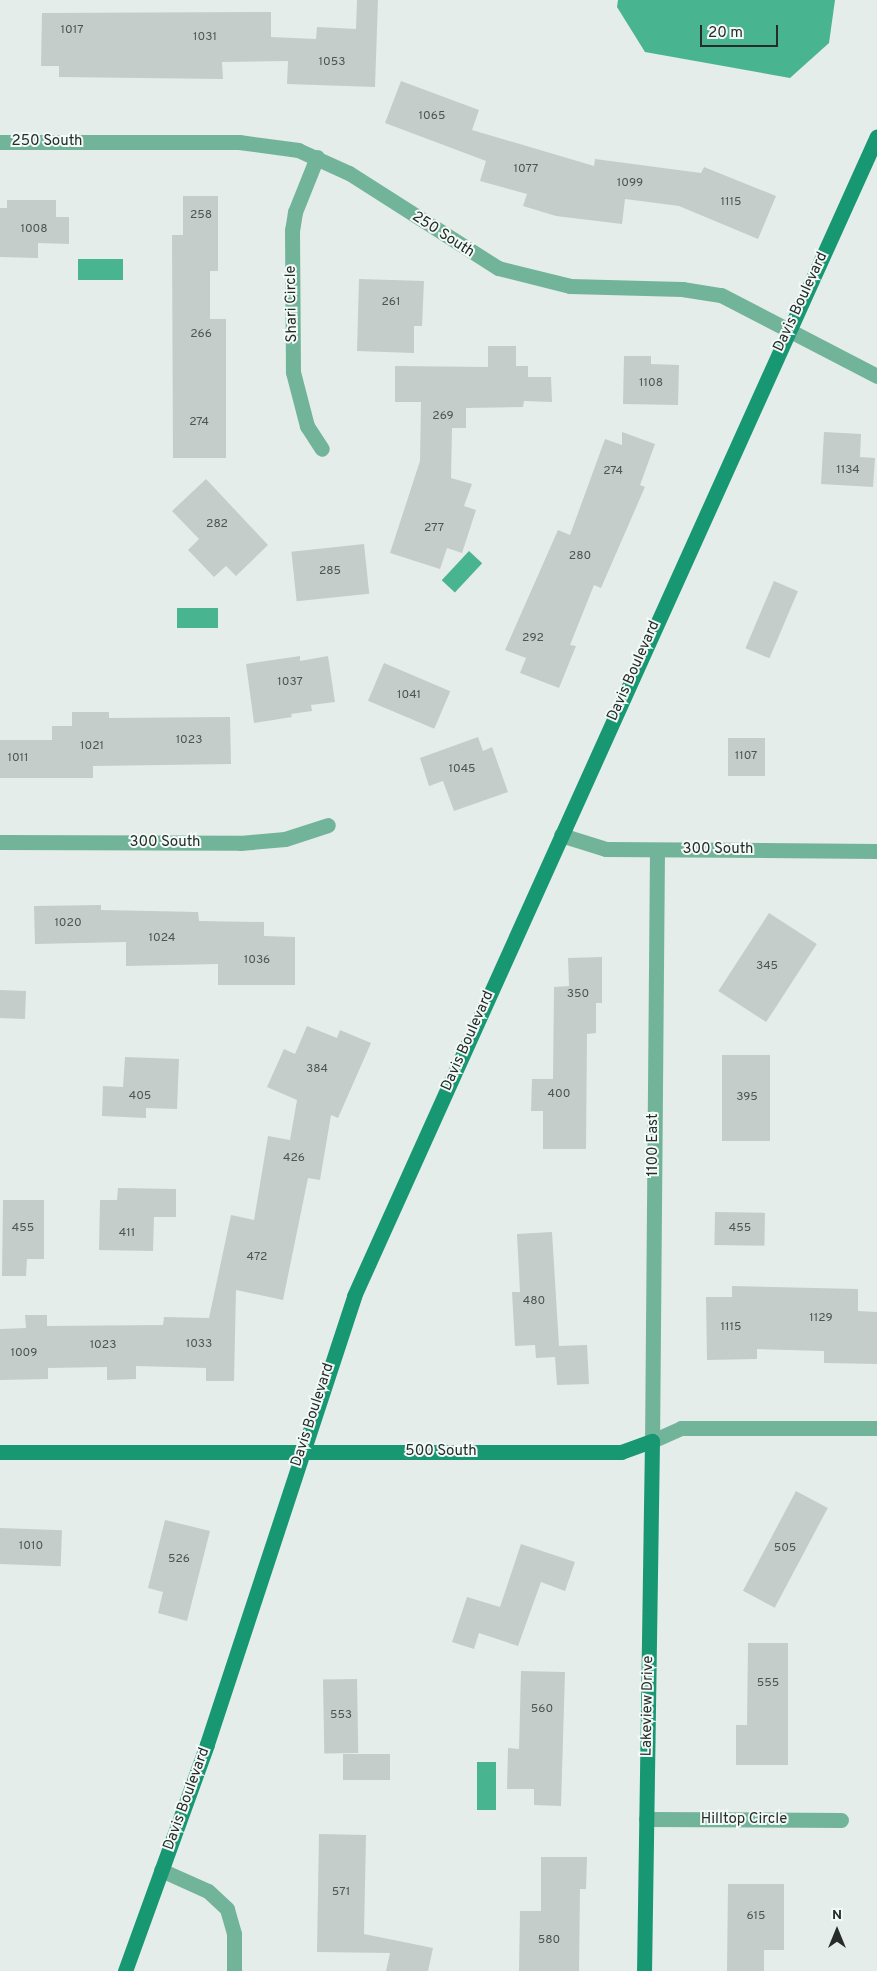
<!DOCTYPE html>
<style>
body{margin:0}
#map{position:relative;width:877px;height:1971px;overflow:hidden;background:#e4ede9;font-family:Overpass,sans-serif}
div>[style]{position:absolute}
[style*='--x']{left:calc(var(--x)*1px);top:calc(var(--y)*1px);width:calc(var(--w)*1px);rotate:calc(var(--a)*1deg)}
.water>*{inset:0;background:#49b490;transform-origin:0 0}
.building>*{inset:0;background:#c5cdca;transform-origin:0 0}
.street>*{height:15px;margin:-7.5px;padding:0 7.5px;transform-origin:7.5px;border-radius:7.5px;background:#72b49a}
.secondary>*{height:15px;margin:-7.5px;padding:0 7.5px;transform-origin:7.5px;border-radius:7.5px;background:#189773}
span{translate:-50% -50%;white-space:nowrap;text-align:center;line-height:1.15;-webkit-text-stroke:4px #f1faf6;paint-order:stroke}
.number-label{font-size:12px;color:#4e5451}
.number-label span{-webkit-text-stroke-width:0}
.street-label{font-size:15px;color:#272b29}
.north{position:absolute;left:812px;top:1906px;width:50px;height:50px;-webkit-text-stroke:4px #f1faf6;paint-order:stroke;rotate:0deg;font-size:14px;font-weight:700;line-height:20px;text-align:center;color:#272b29}
.north::after{content:'';display:block;margin:auto;width:18px;height:22px;background:#272b29;clip-path:polygon(50% 0,100% 100%,50% 72%,0 100%)}
.scale{position:absolute;left:700px;top:25px;width:78px;height:22px;box-sizing:border-box;border:2px solid #272b29;border-top:0;padding-left:6px;font-size:15px;line-height:18px;white-space:nowrap;color:#272b29;-webkit-text-stroke:4px #f1faf6;paint-order:stroke}
</style>
<div id="map">
<div class="water">
<div style="clip-path:polygon(618px 0,835px 0,829px 43px,790px 78px,645px 52px,617px 7px)"></div>
<div style="left:78px;top:259px;width:45px;height:21px"></div>
<div style="left:469px;top:551px;width:18px;height:40px;rotate:43deg"></div>
<div style="left:177px;top:608px;width:41px;height:20px"></div>
<div style="left:477px;top:1762px;width:19px;height:48px"></div>
</div>
<div class="building">
<div style="clip-path:polygon(357px 0,378px 0,375px 87px,287px 84px,288px 61px,222px 62px,223px 79px,59px 77px,59px 66px,41px 66px,42px 13px,271px 12px,271px 37px,316px 39px,317px 27px,356px 29px)"></div>
<div style="clip-path:polygon(401px 81px,479px 110px,472px 130px,594px 166px,595px 159px,701px 173px,704px 167px,776px 196px,758px 239px,679px 206px,625px 199px,622px 224px,556px 216px,523px 206px,527px 194px,480px 181px,486px 161px,385px 123px)"></div>
<div style="clip-path:polygon(183px 196px,218px 196px,218px 271px,210px 271px,210px 319px,226px 319px,226px 458px,173px 458px,172px 235px,183px 235px)"></div>
<div style="clip-path:polygon(7px 200px,56px 200px,56px 217px,69px 217px,69px 244px,38px 243px,38px 258px,0 257px,0 208px,7px 208px)"></div>
<div style="clip-path:polygon(359px 279px,424px 281px,422px 326px,414px 326px,414px 353px,357px 351px)"></div>
<div style="clip-path:polygon(488px 346px,516px 346px,516px 366px,528px 366px,528px 377px,551px 377px,552px 402px,524px 401px,523px 407px,466px 408px,466px 428px,452px 428px,451px 478px,472px 484px,464px 506px,476px 510px,462px 553px,447px 548px,440px 569px,390px 553px,420px 461px,421px 402px,395px 402px,395px 366px,488px 367px)"></div>
<div style="clip-path:polygon(624px 356px,651px 356px,651px 364px,679px 365px,678px 405px,623px 404px)"></div>
<div style="clip-path:polygon(622px 432px,655px 444px,640px 485px,645px 487px,601px 588px,594px 585px,570px 645px,576px 646px,559px 688px,520px 673px,526px 658px,505px 650px,558px 530px,570px 535px,605px 439px,622px 445px)"></div>
<div style="clip-path:polygon(824px 432px,861px 434px,860px 457px,875px 458px,873px 487px,821px 484px)"></div>
<div style="clip-path:polygon(206px 479px,268px 545px,236px 576px,226px 566px,214px 577px,188px 550px,199px 539px,172px 511px)"></div>
<div style="left:364px;top:544px;width:50px;height:73px;rotate:84deg"></div>
<div style="left:774px;top:581px;width:26px;height:73px;rotate:23deg"></div>
<div style="clip-path:polygon(300px 656px,300px 661px,328px 656px,335px 702px,311px 705px,312px 711px,291px 714px,292px 717px,254px 723px,246px 664px)"></div>
<div style="left:384px;top:663px;width:72px;height:41px;rotate:23deg"></div>
<div style="clip-path:polygon(72px 712px,109px 712px,109px 718px,230px 717px,231px 764px,93px 766px,93px 778px,0 778px,0 740px,52px 740px,52px 726px,72px 726px)"></div>
<div style="clip-path:polygon(478px 737px,483px 751px,492px 747px,508px 792px,454px 811px,443px 781px,429px 786px,420px 758px)"></div>
<div style="left:728px;top:738px;width:37px;height:38px"></div>
<div style="clip-path:polygon(101px 905px,101px 910px,198px 912px,199px 921px,264px 922px,264px 936px,295px 937px,295px 985px,218px 985px,218px 964px,126px 966px,126px 942px,35px 944px,34px 906px)"></div>
<div style="left:769px;top:913px;width:57px;height:93px;rotate:33deg"></div>
<div style="clip-path:polygon(602px 957px,602px 1003px,596px 1003px,596px 1033px,587px 1034px,586px 1149px,543px 1149px,543px 1111px,531px 1111px,532px 1079px,553px 1079px,554px 987px,569px 986px,568px 958px)"></div>
<div style="left:0;top:990px;width:26px;height:28px;rotate:2deg"></div>
<div style="clip-path:polygon(307px 1026px,337px 1038px,340px 1030px,371px 1043px,338px 1118px,331px 1115px,320px 1180px,308px 1178px,283px 1300px,236px 1290px,234px 1381px,206px 1381px,206px 1368px,136px 1366px,136px 1379px,107px 1380px,107px 1367px,48px 1368px,48px 1379px,0 1380px,0 1329px,26px 1328px,25px 1315px,47px 1315px,47px 1326px,163px 1325px,164px 1317px,209px 1318px,231px 1215px,254px 1220px,268px 1136px,290px 1140px,297px 1100px,267px 1087px,284px 1049px,295px 1054px)"></div>
<div style="left:722px;top:1055px;width:48px;height:86px"></div>
<div style="clip-path:polygon(125px 1057px,179px 1059px,177px 1109px,146px 1108px,146px 1118px,102px 1116px,103px 1086px,123px 1087px)"></div>
<div style="clip-path:polygon(118px 1188px,176px 1189px,176px 1217px,154px 1217px,153px 1251px,99px 1250px,100px 1200px,117px 1200px)"></div>
<div style="clip-path:polygon(3px 1200px,44px 1200px,44px 1259px,27px 1259px,26px 1276px,2px 1276px)"></div>
<div style="left:715px;top:1212px;width:50px;height:33px;rotate:1deg"></div>
<div style="clip-path:polygon(552px 1232px,559px 1346px,587px 1345px,589px 1384px,557px 1385px,555px 1357px,536px 1358px,535px 1345px,515px 1346px,512px 1292px,520px 1292px,517px 1234px)"></div>
<div style="clip-path:polygon(732px 1286px,858px 1289px,858px 1311px,877px 1312px,877px 1364px,824px 1363px,824px 1351px,757px 1349px,757px 1359px,707px 1360px,706px 1297px,732px 1297px)"></div>
<div style="left:796px;top:1491px;width:36px;height:113px;rotate:28deg"></div>
<div style="clip-path:polygon(165px 1520px,210px 1531px,187px 1621px,158px 1613px,163px 1592px,148px 1588px)"></div>
<div style="left:0;top:1528px;width:62px;height:36px;rotate:2deg"></div>
<div style="clip-path:polygon(521px 1544px,575px 1562px,565px 1591px,541px 1582px,518px 1646px,479px 1633px,474px 1649px,452px 1642px,467px 1597px,500px 1607px)"></div>
<div style="clip-path:polygon(748px 1643px,788px 1643px,788px 1765px,736px 1765px,736px 1725px,747px 1725px)"></div>
<div style="clip-path:polygon(521px 1671px,565px 1672px,561px 1806px,534px 1805px,534px 1789px,507px 1789px,508px 1748px,519px 1749px)"></div>
<div style="left:357px;top:1679px;width:74px;height:34px;rotate:89deg"></div>
<div style="left:390px;top:1754px;width:26px;height:47px;rotate:90deg"></div>
<div style="clip-path:polygon(319px 1834px,366px 1835px,364px 1934px,433px 1948px,428px 1971px,386px 1971px,390px 1953px,317px 1952px)"></div>
<div style="clip-path:polygon(541px 1857px,587px 1857px,586px 1889px,580px 1889px,579px 1971px,519px 1971px,520px 1911px,541px 1911px)"></div>
<div style="clip-path:polygon(728px 1884px,784px 1884px,784px 1950px,764px 1950px,764px 1971px,727px 1971px)"></div>
</div>
<div class="street">
<div style="--x:0;--y:142;--w:239;--a:0"></div>
<div style="--x:239;--y:142;--w:60;--a:7.7"></div>
<div style="--x:298;--y:150;--w:56;--a:24.3"></div>
<div style="--x:349;--y:173;--w:177;--a:32.5"></div>
<div style="--x:498;--y:268;--w:74;--a:14"></div>
<div style="--x:570;--y:286;--w:112;--a:1.5"></div>
<div style="--x:682;--y:289;--w:39;--a:9"></div>
<div style="--x:721;--y:295;--w:176;--a:27.4"></div>
<div style="--x:317;--y:157;--w:59;--a:111.8"></div>
<div style="--x:295;--y:212;--w:18;--a:99"></div>
<div style="--x:292;--y:230;--w:142;--a:89.6"></div>
<div style="--x:293;--y:372;--w:56;--a:75.5"></div>
<div style="--x:307;--y:426;--w:27;--a:57"></div>
<div style="--x:561;--y:835;--w:47;--a:17.3"></div>
<div style="--x:606;--y:849;--w:271;--a:0.4"></div>
<div style="--x:0;--y:842;--w:240;--a:0.2"></div>
<div style="--x:240;--y:843;--w:45;--a:-5.1"></div>
<div style="--x:285;--y:839;--w:45;--a:-18"></div>
<div style="--x:657;--y:850;--w:591;--a:90.48"></div>
<div style="--x:652;--y:1441;--w:32;--a:-24"></div>
<div style="--x:681;--y:1428;--w:196;--a:0"></div>
<div style="--x:646;--y:1819;--w:195;--a:0.3"></div>
<div style="--x:161;--y:1870;--w:51;--a:24.1"></div>
<div style="--x:208;--y:1891;--w:26;--a:43"></div>
<div style="--x:227;--y:1909;--w:26;--a:74"></div>
<div style="--x:234;--y:1934;--w:37;--a:90"></div>
</div>
<div class="secondary">
<div style="--x:0;--y:1452;--w:621;--a:0"></div>
<div style="--x:621;--y:1452;--w:33;--a:-20"></div>
<div style="--x:652;--y:1441;--w:530;--a:90.86"></div>
<div style="--x:125;--y:1971;--w:241;--a:-70.1"></div>
<div style="--x:207;--y:1744;--w:472;--a:-71.8"></div>
<div style="--x:354;--y:1296;--w:1272;--a:-65.73"></div>
</div>
<div class="number-label">
<span style="left:72px;top:31px">1017</span>
<span style="left:205px;top:38px">1031</span>
<span style="left:332px;top:63px">1053</span>
<span style="left:432px;top:117px">1065</span>
<span style="left:526px;top:170px">1077</span>
<span style="left:630px;top:184px">1099</span>
<span style="left:731px;top:203px">1115</span>
<span style="left:201px;top:216px">258</span>
<span style="left:34px;top:230px">1008</span>
<span style="left:391px;top:303px">261</span>
<span style="left:201px;top:335px">266</span>
<span style="left:651px;top:384px">1108</span>
<span style="left:443px;top:417px">269</span>
<span style="left:199px;top:423px">274</span>
<span style="left:848px;top:471px">1134</span>
<span style="left:613px;top:472px">274</span>
<span style="left:217px;top:525px">282</span>
<span style="left:434px;top:529px">277</span>
<span style="left:580px;top:557px">280</span>
<span style="left:330px;top:572px">285</span>
<span style="left:533px;top:639px">292</span>
<span style="left:290px;top:683px">1037</span>
<span style="left:409px;top:696px">1041</span>
<span style="left:189px;top:741px">1023</span>
<span style="left:92px;top:747px">1021</span>
<span style="left:746px;top:757px">1107</span>
<span style="left:18px;top:759px">1011</span>
<span style="left:462px;top:770px">1045</span>
<span style="left:68px;top:924px">1020</span>
<span style="left:162px;top:939px">1024</span>
<span style="left:257px;top:961px">1036</span>
<span style="left:767px;top:967px">345</span>
<span style="left:578px;top:995px">350</span>
<span style="left:317px;top:1070px">384</span>
<span style="left:559px;top:1095px">400</span>
<span style="left:140px;top:1097px">405</span>
<span style="left:747px;top:1098px">395</span>
<span style="left:294px;top:1159px">426</span>
<span style="left:23px;top:1229px">455</span>
<span style="left:740px;top:1229px">455</span>
<span style="left:127px;top:1234px">411</span>
<span style="left:257px;top:1258px">472</span>
<span style="left:534px;top:1302px">480</span>
<span style="left:821px;top:1319px">1129</span>
<span style="left:731px;top:1328px">1115</span>
<span style="left:199px;top:1345px">1033</span>
<span style="left:103px;top:1346px">1023</span>
<span style="left:24px;top:1354px">1009</span>
<span style="left:31px;top:1547px">1010</span>
<span style="left:785px;top:1549px">505</span>
<span style="left:179px;top:1560px">526</span>
<span style="left:768px;top:1684px">555</span>
<span style="left:542px;top:1710px">560</span>
<span style="left:341px;top:1716px">553</span>
<span style="left:341px;top:1893px">571</span>
<span style="left:756px;top:1917px">615</span>
<span style="left:549px;top:1941px">580</span>
</div>
<div class="street-label">
<span style="left:47px;top:142px">250 South</span>
<span style="left:443px;top:235px;rotate:33deg">250 South</span>
<span style="left:801px;top:302px;rotate:-65deg">Davis Boulevard</span>
<span style="left:292px;top:304px;rotate:-91deg">Shari Circle</span>
<span style="left:634px;top:671px;rotate:-66deg">Davis Boulevard</span>
<span style="left:165px;top:843px">300 South</span>
<span style="left:718px;top:850px">300 South</span>
<span style="left:468px;top:1041px;rotate:-66deg">Davis Boulevard</span>
<span style="left:654px;top:1145px;rotate:-90deg">1100 East</span>
<span style="left:313px;top:1415px;rotate:-72deg">Davis Boulevard</span>
<span style="left:441px;top:1452px">500 South</span>
<span style="left:648px;top:1706px;rotate:-89deg">Lakeview Drive</span>
<span style="left:187px;top:1799px;rotate:-70deg">Davis Boulevard</span>
<span style="left:744px;top:1820px">Hilltop Circle</span>
</div>
<div class="north">N</div>
<div class="scale">20 m</div>
</div>
